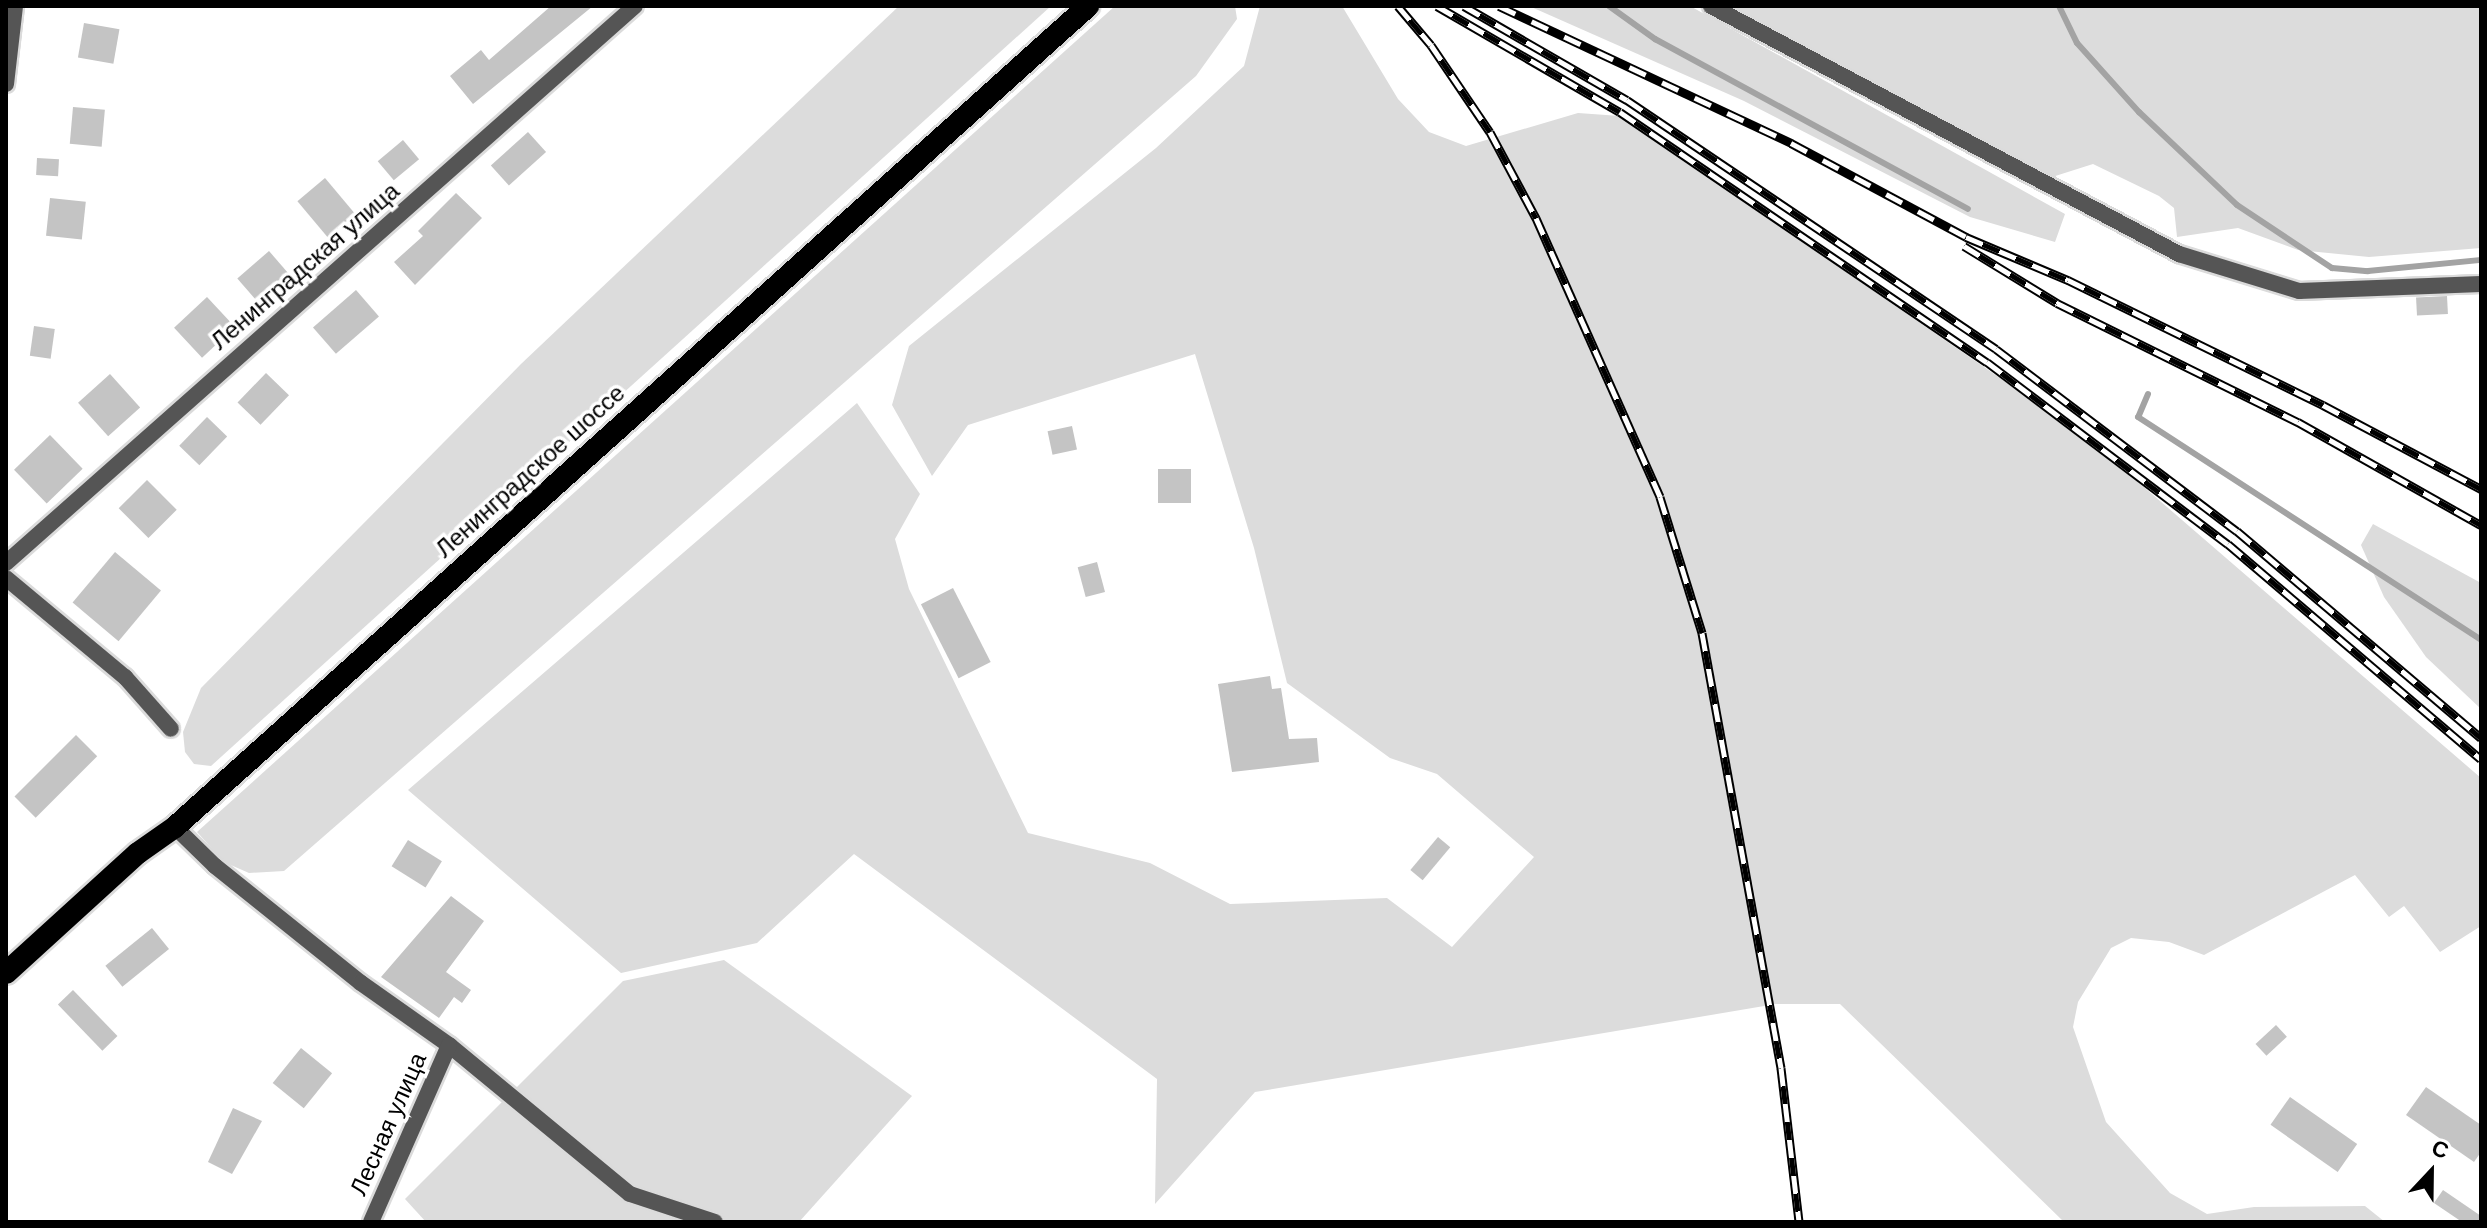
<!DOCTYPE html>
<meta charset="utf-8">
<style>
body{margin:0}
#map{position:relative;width:2487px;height:1228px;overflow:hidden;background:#fff;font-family:"DM Sans",sans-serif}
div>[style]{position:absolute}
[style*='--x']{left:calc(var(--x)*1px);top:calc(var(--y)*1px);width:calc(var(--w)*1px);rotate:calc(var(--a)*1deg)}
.green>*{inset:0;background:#dcdcdc}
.stream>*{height:6px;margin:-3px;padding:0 3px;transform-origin:3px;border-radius:3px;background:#a3a3a3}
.building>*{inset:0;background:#c4c4c4;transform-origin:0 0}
.roads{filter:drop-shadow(2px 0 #dbdbdb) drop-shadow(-2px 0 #dbdbdb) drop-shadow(0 2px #dbdbdb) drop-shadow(0 -2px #dbdbdb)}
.minor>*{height:16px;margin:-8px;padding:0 8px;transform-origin:8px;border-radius:8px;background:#555}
.trunk>*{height:22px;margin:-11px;padding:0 11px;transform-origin:11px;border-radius:11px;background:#000}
.rail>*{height:9px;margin-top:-4.5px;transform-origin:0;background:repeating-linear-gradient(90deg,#fff 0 18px,#000 0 36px);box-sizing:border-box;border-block:2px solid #000}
span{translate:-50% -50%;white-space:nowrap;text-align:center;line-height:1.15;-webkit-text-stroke:7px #fff;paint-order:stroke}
.street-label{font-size:24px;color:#000}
.frame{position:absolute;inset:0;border:8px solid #000;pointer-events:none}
.north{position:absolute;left:2391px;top:1132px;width:80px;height:80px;-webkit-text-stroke:6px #fff;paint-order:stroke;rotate:22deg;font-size:22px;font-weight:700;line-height:32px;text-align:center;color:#000}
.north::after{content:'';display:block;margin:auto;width:28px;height:36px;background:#000;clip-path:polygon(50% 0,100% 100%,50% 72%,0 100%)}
</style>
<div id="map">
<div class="green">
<div style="clip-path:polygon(899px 6px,1051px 6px,211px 766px,194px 764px,185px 752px,183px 732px,201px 688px,521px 364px)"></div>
<div style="clip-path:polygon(1115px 6px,1235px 6px,1237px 19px,1196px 76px,284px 871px,249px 873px,224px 862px,197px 832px)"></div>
<div style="clip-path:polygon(1260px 6px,1342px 6px,1398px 99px,1429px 132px,1466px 146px,1578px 113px,1620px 116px,2087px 438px,2481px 778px,2481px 926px,2440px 952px,2404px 906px,2389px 917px,2355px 875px,2204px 955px,2169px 942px,2131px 938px,2111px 948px,2078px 1002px,2073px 1027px,2106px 1122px,2170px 1193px,2207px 1214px,2254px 1207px,2365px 1206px,2385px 1222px,2064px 1222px,1840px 1004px,1776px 1004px,1255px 1092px,1155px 1204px,1157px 1079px,854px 854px,757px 943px,621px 973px,408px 790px,857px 403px,920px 494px,895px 539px,909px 589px,1028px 833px,1150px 863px,1230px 904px,1387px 898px,1452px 947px,1534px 857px,1437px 774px,1390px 758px,1287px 683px,1254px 548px,1195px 354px,968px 425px,932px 476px,892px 405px,909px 346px,1156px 148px,1244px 66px)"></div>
<div style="clip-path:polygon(1529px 6px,1690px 6px,2065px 214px,2055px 242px,1970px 217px,1744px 101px)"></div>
<div style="clip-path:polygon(1729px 6px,2481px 6px,2481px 248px,2369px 257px,2298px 250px,2238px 228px,2177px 237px,2174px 208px,2159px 196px,2093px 164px,2049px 178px)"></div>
<div style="clip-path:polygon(2373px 524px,2481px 583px,2481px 709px,2426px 657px,2384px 597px,2361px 545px)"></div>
<div style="clip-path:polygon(724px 960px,912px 1096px,799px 1222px,426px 1222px,405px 1199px,623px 981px)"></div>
</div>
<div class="stream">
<div style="--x:1609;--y:6;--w:57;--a:35.7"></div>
<div style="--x:1655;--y:39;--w:356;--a:28.5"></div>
<div style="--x:2059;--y:6;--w:41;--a:64.1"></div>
<div style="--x:2077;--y:43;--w:93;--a:48.1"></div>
<div style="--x:2139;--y:112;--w:135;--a:43.5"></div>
<div style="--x:2237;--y:205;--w:114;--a:33.6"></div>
<div style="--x:2332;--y:268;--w:36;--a:5"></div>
<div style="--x:2368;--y:271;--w:114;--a:-5.6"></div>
<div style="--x:2148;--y:394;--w:25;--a:113"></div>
<div style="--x:2138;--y:417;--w:409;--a:33"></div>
</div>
<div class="building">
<div style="clip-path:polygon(551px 6px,593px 6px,473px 104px,450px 76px,481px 50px,489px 60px)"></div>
<div style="left:84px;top:23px;width:36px;height:35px;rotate:10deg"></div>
<div style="left:73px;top:107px;width:32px;height:37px;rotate:5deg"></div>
<div style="left:528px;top:132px;width:27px;height:50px;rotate:48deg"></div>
<div style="left:403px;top:140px;width:25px;height:33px;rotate:50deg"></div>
<div style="left:37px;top:158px;width:22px;height:17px;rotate:3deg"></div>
<div style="left:325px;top:178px;width:47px;height:36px;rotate:50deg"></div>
<div style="clip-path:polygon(456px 193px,482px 218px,415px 285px,394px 262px,423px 236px,418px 231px)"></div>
<div style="left:50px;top:198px;width:36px;height:38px;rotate:6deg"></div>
<div style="left:269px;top:251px;width:35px;height:42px;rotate:49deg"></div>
<div style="left:356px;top:290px;width:35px;height:57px;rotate:49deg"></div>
<div style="left:2447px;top:296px;width:18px;height:31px;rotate:87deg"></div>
<div style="left:207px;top:297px;width:41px;height:45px;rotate:47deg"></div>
<div style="left:34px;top:326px;width:21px;height:30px;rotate:8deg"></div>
<div style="left:266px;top:373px;width:32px;height:41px;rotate:44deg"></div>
<div style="left:110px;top:374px;width:45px;height:43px;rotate:48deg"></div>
<div style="left:207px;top:417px;width:28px;height:40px;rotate:44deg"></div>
<div style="left:1072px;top:426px;width:24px;height:25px;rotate:78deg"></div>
<div style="left:50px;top:435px;width:47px;height:50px;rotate:46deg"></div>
<div style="left:1158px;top:469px;width:33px;height:34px"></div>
<div style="left:147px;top:480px;width:42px;height:40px;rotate:45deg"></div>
<div style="left:115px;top:552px;width:60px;height:66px;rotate:40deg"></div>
<div style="left:1097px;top:562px;width:31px;height:20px;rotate:75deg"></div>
<div style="left:953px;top:588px;width:83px;height:36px;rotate:63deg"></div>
<div style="clip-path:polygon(1270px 676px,1272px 689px,1281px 688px,1289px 739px,1317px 738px,1319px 762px,1232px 772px,1218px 684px)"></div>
<div style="left:76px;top:735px;width:30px;height:87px;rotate:45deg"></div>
<div style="left:1438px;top:837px;width:16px;height:43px;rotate:40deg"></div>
<div style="left:408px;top:840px;width:40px;height:31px;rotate:32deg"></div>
<div style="clip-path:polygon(451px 896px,484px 921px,446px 972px,471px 990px,462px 1003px,454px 997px,439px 1018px,381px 977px)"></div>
<div style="left:152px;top:928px;width:27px;height:60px;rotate:51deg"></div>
<div style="left:73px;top:990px;width:64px;height:21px;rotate:46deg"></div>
<div style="left:2276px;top:1025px;width:16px;height:28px;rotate:47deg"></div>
<div style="left:301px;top:1048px;width:40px;height:45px;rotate:39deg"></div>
<div style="clip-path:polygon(2426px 1087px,2481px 1125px,2481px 1152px,2474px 1162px,2406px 1115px)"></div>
<div style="left:2290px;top:1097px;width:82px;height:34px;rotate:35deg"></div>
<div style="clip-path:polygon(233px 1108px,262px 1121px,232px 1174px,208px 1162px)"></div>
<div style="clip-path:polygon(2443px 1190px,2481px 1216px,2481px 1222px,2462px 1222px,2434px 1203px)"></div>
</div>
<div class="roads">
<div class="minor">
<div style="--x:1711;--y:6;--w:530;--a:27.92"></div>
<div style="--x:2179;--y:254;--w:126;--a:17.1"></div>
<div style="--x:2299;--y:291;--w:182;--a:-2.2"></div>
<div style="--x:6;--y:84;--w:79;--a:-83.4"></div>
<div style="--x:6;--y:563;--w:840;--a:-41.53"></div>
<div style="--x:6;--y:578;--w:155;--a:39.8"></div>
<div style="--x:125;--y:677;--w:69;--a:48.5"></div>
<div style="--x:175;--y:827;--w:56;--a:44.3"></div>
<div style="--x:215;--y:866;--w:187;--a:38.7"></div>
<div style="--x:361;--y:983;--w:108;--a:35.2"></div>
<div style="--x:449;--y:1045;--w:234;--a:39.5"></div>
<div style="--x:630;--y:1194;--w:89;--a:18.2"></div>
<div style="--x:371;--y:1222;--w:193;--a:-66.2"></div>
</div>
<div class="trunk">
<div style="--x:6;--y:973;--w:178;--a:-42.3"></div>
<div style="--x:138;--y:853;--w:45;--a:-35.1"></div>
<div style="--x:175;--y:827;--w:1228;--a:-41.96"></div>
</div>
</div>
<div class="rail">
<div style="--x:1398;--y:6;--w:51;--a:49.8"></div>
<div style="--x:1431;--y:45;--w:105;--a:55.9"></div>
<div style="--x:1490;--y:132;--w:98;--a:61.9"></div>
<div style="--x:1536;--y:218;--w:305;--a:66"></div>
<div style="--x:1660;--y:497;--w:142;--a:72.8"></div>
<div style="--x:1702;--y:633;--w:442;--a:79.7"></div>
<div style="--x:1781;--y:1068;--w:155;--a:83.3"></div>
<div style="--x:1437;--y:6;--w:211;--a:30.1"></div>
<div style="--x:1620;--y:112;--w:444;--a:34.3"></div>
<div style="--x:1987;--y:362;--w:302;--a:37.1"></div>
<div style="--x:2228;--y:544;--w:332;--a:40.4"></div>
<div style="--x:1464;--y:6;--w:188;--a:30"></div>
<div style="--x:1627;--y:100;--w:445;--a:34"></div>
<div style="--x:1996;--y:349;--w:302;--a:37.1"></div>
<div style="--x:2237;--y:531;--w:320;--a:40.3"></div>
<div style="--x:1499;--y:6;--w:323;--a:25.1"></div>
<div style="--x:1791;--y:143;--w:199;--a:28.2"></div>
<div style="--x:1966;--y:237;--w:111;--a:22.9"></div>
<div style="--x:2068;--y:280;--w:284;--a:26.1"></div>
<div style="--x:2323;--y:405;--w:179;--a:28"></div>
<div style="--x:1964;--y:246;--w:109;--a:31.5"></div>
<div style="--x:2057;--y:303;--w:269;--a:26.3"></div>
<div style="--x:2298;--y:422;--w:210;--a:29.4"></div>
</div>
<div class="street-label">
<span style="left:305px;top:266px;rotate:-41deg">Ленинградская улица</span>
<span style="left:530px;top:471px;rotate:-42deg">Ленинградское шоссе</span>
<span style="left:388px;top:1124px;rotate:-66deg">Лесная улица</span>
</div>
<div class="frame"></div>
<div class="north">С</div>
</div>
